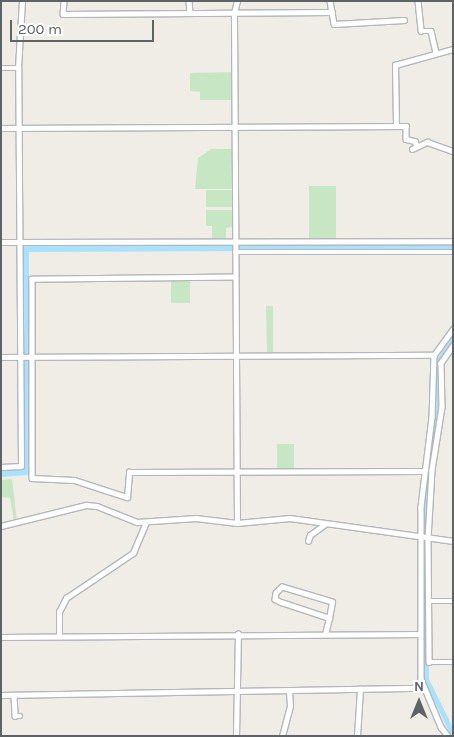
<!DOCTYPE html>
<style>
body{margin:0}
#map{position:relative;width:454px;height:737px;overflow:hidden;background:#f0ede7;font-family:Karla,sans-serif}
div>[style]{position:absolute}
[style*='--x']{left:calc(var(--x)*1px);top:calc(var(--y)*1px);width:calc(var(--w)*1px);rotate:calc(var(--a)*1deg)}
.green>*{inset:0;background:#c7e7c4;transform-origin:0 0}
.water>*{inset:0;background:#a9e1fe}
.canal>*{height:5px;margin:-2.5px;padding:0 2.5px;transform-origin:2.5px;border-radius:2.5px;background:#a9e1fe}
.roads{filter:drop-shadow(1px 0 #b4b7bb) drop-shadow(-1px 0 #b4b7bb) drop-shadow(0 1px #b4b7bb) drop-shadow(0 -1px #b4b7bb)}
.street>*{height:4.5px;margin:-2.25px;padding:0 2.25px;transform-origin:2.25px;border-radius:2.25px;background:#fff}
span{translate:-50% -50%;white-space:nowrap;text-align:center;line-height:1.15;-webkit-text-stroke:4px #fff;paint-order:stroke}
.frame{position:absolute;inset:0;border:2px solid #5e6367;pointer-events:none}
.north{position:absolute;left:394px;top:677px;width:50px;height:50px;-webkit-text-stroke:4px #fff;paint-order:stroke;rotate:0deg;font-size:14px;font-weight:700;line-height:20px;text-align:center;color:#5e6367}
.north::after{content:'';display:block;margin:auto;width:18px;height:22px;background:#5e6367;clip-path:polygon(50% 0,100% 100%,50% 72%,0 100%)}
.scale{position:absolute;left:10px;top:20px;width:144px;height:22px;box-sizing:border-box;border:2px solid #5e6367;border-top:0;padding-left:6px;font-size:15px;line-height:18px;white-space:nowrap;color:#5e6367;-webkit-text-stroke:4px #fff;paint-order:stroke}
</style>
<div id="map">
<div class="green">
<div style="clip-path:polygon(232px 72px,232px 100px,200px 100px,200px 92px,190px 91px,190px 73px)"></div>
<div style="clip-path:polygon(211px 149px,233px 149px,233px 189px,195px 189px,198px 158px)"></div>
<div style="left:309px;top:186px;width:27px;height:54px"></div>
<div style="left:206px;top:190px;width:27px;height:17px"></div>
<div style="clip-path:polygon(206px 210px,233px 210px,233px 227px,226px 228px,226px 240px,212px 239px,212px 226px,206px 226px)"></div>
<div style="left:171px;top:279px;width:19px;height:24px"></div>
<div style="clip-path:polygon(266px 306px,273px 306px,273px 354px,267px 354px)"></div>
<div style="left:277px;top:444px;width:17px;height:25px"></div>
<div style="clip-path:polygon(12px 479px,17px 521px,14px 521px,10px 498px,1px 497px,1px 480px)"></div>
</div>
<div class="water">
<div style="clip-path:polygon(453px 243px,453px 250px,29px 252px,29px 475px,1px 477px,1px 470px,22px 468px,21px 244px)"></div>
</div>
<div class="canal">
<div style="--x:453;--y:339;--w:25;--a:124"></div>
<div style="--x:439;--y:360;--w:52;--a:91.1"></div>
<div style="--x:438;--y:412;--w:59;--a:99.8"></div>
<div style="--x:428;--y:470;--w:59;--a:92.9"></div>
<div style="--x:425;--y:529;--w:150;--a:89.6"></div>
<div style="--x:426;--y:679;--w:61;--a:63.9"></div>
</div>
<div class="roads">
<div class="street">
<div style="--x:64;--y:1;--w:13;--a:94"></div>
<div style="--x:63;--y:14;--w:269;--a:-0.4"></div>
<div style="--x:189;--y:1;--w:12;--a:85"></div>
<div style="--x:330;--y:1;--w:23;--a:80"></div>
<div style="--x:334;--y:24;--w:70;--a:-3.3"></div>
<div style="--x:418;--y:1;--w:30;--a:84"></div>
<div style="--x:421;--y:31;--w:10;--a:0"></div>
<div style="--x:431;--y:31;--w:23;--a:77"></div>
<div style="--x:1;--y:68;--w:17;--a:0"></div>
<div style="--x:396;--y:126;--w:61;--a:-90.9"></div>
<div style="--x:395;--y:65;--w:60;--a:-15.4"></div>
<div style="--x:1;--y:128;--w:405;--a:-0.3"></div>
<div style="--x:406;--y:126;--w:13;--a:90"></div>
<div style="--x:406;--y:139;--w:9;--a:13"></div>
<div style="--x:415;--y:141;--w:5;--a:68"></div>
<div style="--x:412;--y:149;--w:17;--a:-25"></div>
<div style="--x:427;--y:142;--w:28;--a:19"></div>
<div style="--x:1;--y:242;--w:452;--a:-0.1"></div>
<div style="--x:235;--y:252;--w:218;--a:0"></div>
<div style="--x:235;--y:277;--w:203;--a:179.4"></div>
<div style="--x:32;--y:279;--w:199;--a:90"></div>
<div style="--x:32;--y:478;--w:42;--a:2.7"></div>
<div style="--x:74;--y:480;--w:56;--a:17.8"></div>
<div style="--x:127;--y:497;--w:25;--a:-85"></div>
<div style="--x:129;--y:472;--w:295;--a:-0.2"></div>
<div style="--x:453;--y:346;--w:21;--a:125"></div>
<div style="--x:441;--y:363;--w:44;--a:88.7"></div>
<div style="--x:442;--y:407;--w:64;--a:99"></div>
<div style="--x:432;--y:470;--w:69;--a:93.3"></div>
<div style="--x:428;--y:539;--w:123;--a:89.5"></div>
<div style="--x:429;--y:662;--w:24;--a:0"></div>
<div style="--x:434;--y:355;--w:62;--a:91.8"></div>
<div style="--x:432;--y:417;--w:91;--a:97"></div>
<div style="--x:421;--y:507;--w:172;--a:90"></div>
<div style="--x:421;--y:679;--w:52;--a:67.4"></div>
<div style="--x:441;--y:727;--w:11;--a:52"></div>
<div style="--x:1;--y:357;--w:433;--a:-0.3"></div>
<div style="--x:434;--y:355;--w:32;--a:-54"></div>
<div style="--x:1;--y:467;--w:20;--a:-3"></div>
<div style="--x:21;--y:466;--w:398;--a:-90.4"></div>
<div style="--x:18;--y:68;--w:67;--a:-86.6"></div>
<div style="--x:237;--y:523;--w:510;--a:-90.34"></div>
<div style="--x:234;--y:13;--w:12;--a:-76"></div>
<div style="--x:1;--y:526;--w:88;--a:-13.9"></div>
<div style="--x:86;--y:505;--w:11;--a:5"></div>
<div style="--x:97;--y:506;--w:43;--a:21.8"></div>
<div style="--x:137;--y:522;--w:59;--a:-3.9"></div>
<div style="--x:196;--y:518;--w:41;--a:7"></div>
<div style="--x:237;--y:523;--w:53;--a:-5.4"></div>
<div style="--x:290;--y:518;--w:165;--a:8"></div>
<div style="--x:308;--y:541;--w:6;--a:-72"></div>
<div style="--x:310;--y:535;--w:19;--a:-36"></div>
<div style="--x:429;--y:601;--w:24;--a:0"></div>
<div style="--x:59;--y:634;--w:22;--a:-90"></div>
<div style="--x:59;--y:612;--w:16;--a:-63"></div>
<div style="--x:66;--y:598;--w:81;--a:-33.9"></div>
<div style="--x:133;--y:553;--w:33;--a:-67"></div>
<div style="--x:325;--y:634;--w:16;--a:-76"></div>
<div style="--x:329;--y:618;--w:16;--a:-79"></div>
<div style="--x:332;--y:602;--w:52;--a:-163.3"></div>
<div style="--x:282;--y:587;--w:8;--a:135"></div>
<div style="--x:276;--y:593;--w:6;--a:99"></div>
<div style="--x:275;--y:599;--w:7;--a:27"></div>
<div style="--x:281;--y:602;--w:51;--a:18.4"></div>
<div style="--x:1;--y:637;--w:419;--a:-0.4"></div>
<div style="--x:1;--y:695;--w:421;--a:-1"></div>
<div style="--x:14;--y:695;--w:21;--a:87"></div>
<div style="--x:15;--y:716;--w:5;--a:0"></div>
<div style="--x:236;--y:736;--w:102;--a:-88.9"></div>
<div style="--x:282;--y:736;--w:31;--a:-75"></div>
<div style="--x:290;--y:706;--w:15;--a:-94"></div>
<div style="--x:357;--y:736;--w:47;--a:-86.3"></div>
</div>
</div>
<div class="frame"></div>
<div class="north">N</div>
<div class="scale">200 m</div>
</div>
